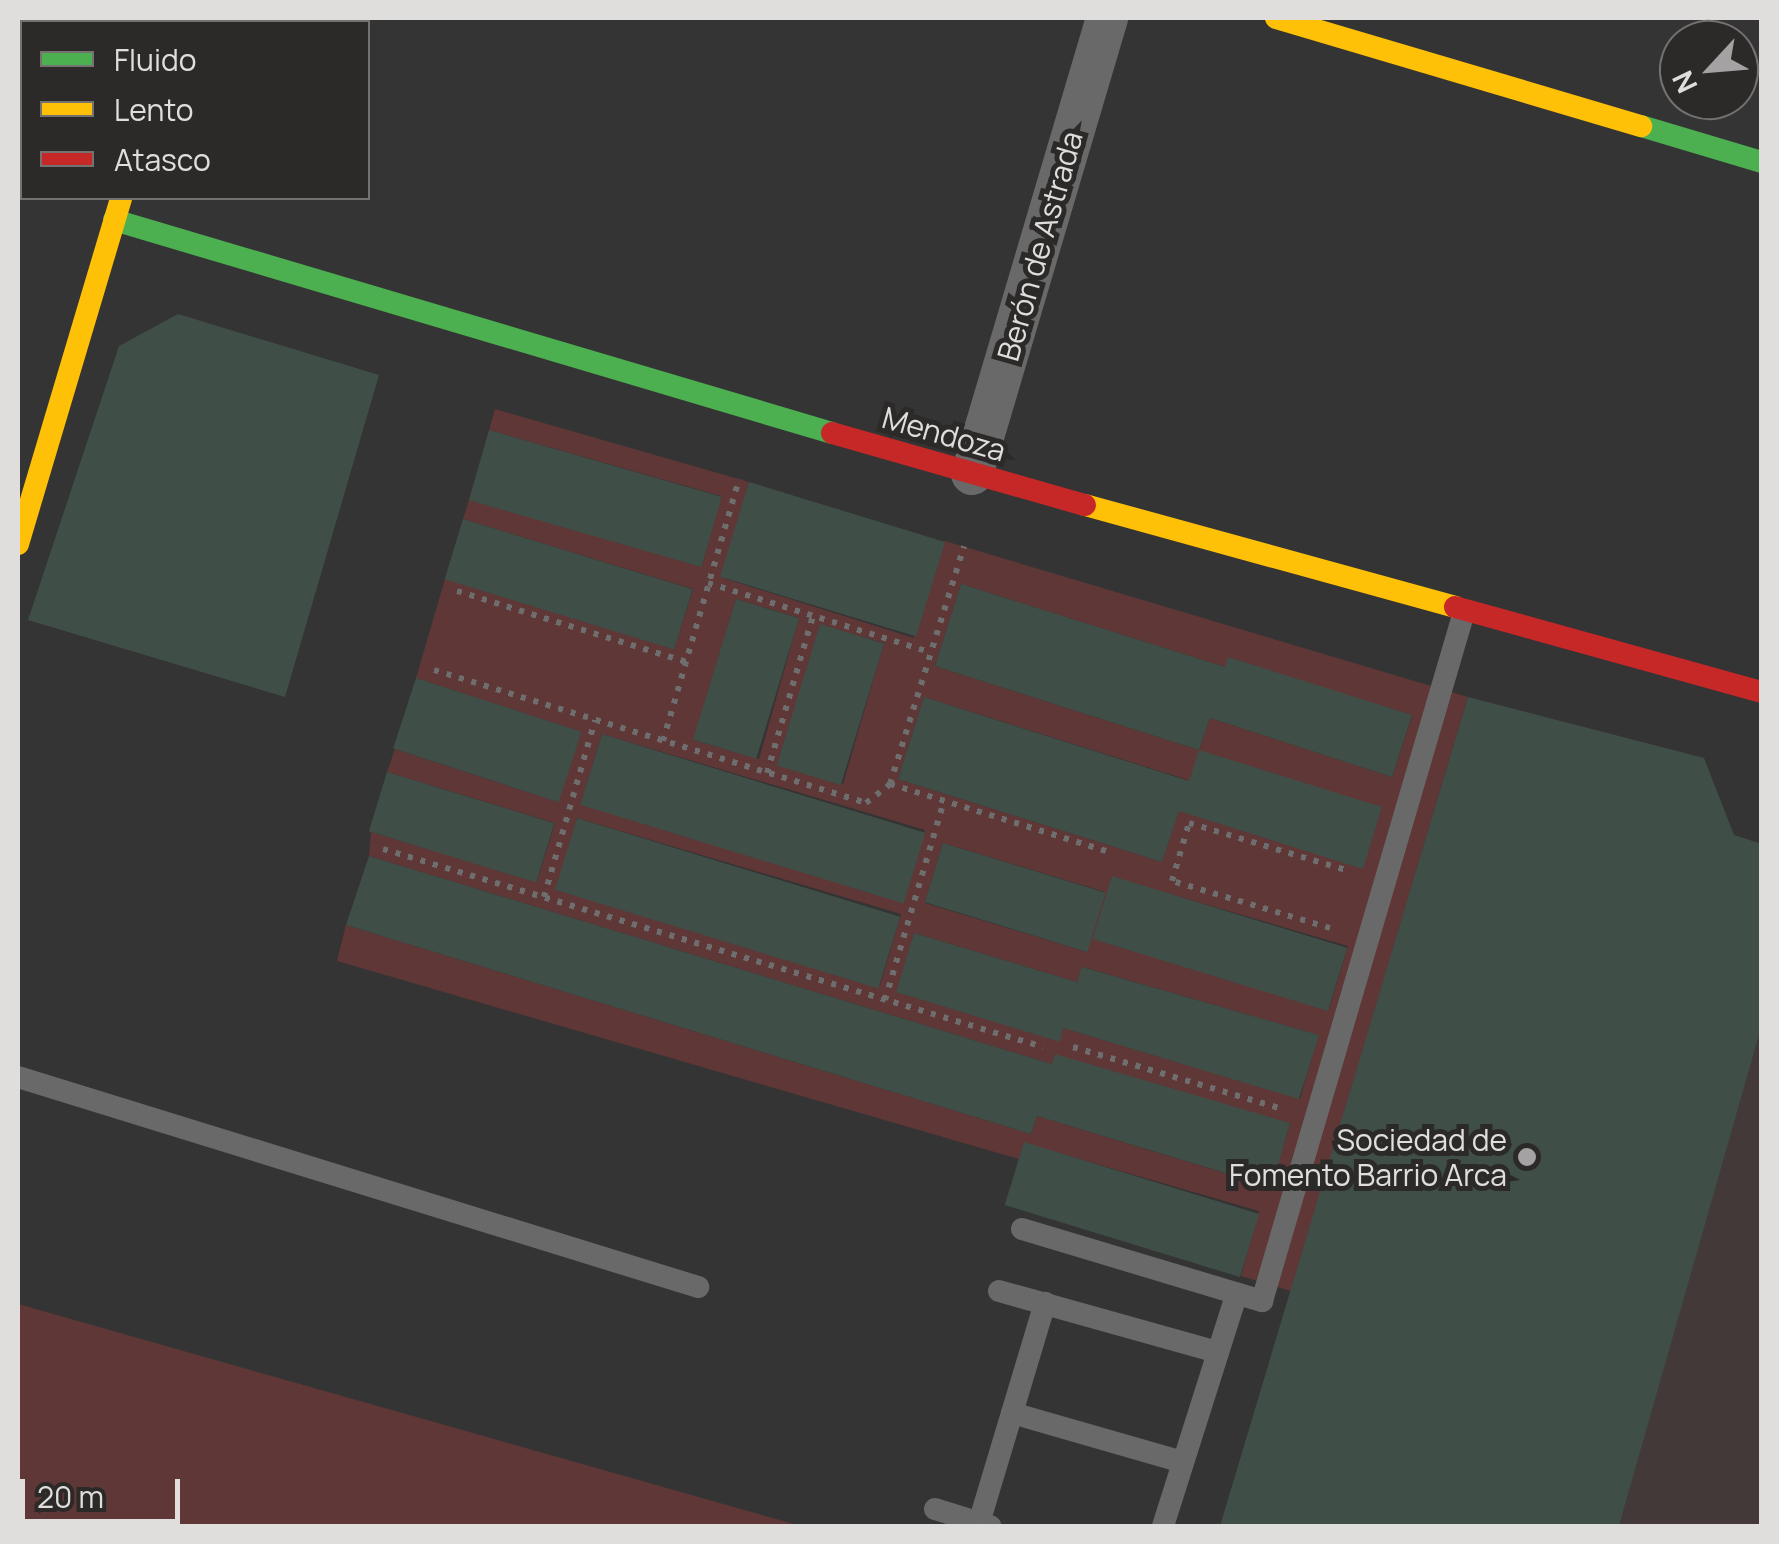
<!DOCTYPE html>
<meta charset="utf-8">
<style>
body{margin:0}
#map{position:relative;width:1779px;height:1544px;overflow:hidden;background:#353434;font-family:Manrope,sans-serif}
div>[style]{position:absolute}
[style*='--x']{left:calc(var(--x)*1px);top:calc(var(--y)*1px);width:calc(var(--w)*1px);rotate:calc(var(--a)*1deg)}
.built>*{inset:0;background:#433939}
.green>*{inset:0;background:#5f3737}
.building>*{inset:0;background:#3f4e47;transform-origin:0 0}
.path>*{height:6px;margin-top:-3px;transform-origin:0;background:repeating-linear-gradient(90deg,#6e6e6e 0 5px,transparent 0 13px)}
.lane>*{height:22px;margin:-11px;padding:0 11px;transform-origin:11px;border-radius:11px;background:#696969}
.street>*{height:42px;margin:-21px;padding:0 21px;transform-origin:21px;border-radius:21px;background:#696969}
.fast>*{height:22px;margin:-11px;padding:0 11px;transform-origin:11px;border-radius:11px;background:#4caf50}
.slow>*{height:22px;margin:-11px;padding:0 11px;transform-origin:11px;border-radius:11px;background:#ffc107}
.jam>*{height:22px;margin:-11px;padding:0 11px;transform-origin:11px;border-radius:11px;background:#c62828}
.dots>*{width:28px;height:28px;translate:-50% -50%;box-sizing:border-box;border:5px solid #2c2929;border-radius:50%}
span{translate:-50% -50%;white-space:nowrap;text-align:center;line-height:1.15;-webkit-text-stroke:10px #2c2929;paint-order:stroke}
.street-label{font-size:30px;color:#e0dedd}
.poi-label{font-size:30px;color:#e0dedd}
.right{translate:-100% -50%;text-align:right}
.frame{position:absolute;inset:0;border:20px solid #e0dedd;pointer-events:none}
.legend{position:absolute;left:20px;top:20px;width:350px;height:180px;box-sizing:border-box;background:#2c2929;border:2px solid #747171;margin:0;padding:12px 18px;list-style:none;font-size:30px;color:#e0dedd}
.legend li{display:flex;align-items:center;gap:20px;height:50px}
.legend b{width:50px;border:2px solid #747171}
.north{position:absolute;left:1659px;top:20px;width:100px;height:100px;box-sizing:border-box;background:#2c2929;border:2px solid #747171;border-radius:50%;rotate:244deg;font-size:28px;font-weight:700;line-height:40px;text-align:center;color:#e0dedd}
.north::after{content:'';display:block;margin:auto;width:35px;height:45px;background:#a4a2a2;clip-path:polygon(50% 0,100% 100%,50% 72%,0 100%)}
.scale{position:absolute;left:20px;top:1479px;width:160px;height:45px;box-sizing:border-box;border:5px solid #e0dedd;border-top:0;padding-left:12px;font-size:30px;line-height:35px;white-space:nowrap;color:#e0dedd;-webkit-text-stroke:8px #2c2929;paint-order:stroke}
</style>
<div id="map">
<div class="built">
<div style="clip-path:polygon(1761px 1024px,1761px 1526px,1619px 1526px)"></div>
</div>
<div class="green">
<div style="clip-path:polygon(evenodd,495px 409px,749px 482px,723px 578px,914px 638px,945px 541px,1468px 697px,1291px 1291px,1241px 1276px,1259px 1211px,1024px 1143px,1019px 1159px,337px 961px,346px 925px,1031px 1134px,1037px 1116px,1271px 1187px,1290px 1124px,1055px 1055px,1052px 1064px,369px 856px,371px 832px,537px 881px,555px 823px,387px 772px,395px 749px,558px 802px,581px 732px,416px 678px,445px 579px,674px 649px,693px 589px,463px 519px,469px 500px,702px 566px,721px 496px,489px 430px,495px 409px,961px 584px,1225px 667px,1412px 716px,1392px 777px,1210px 718px,1199px 750px,935px 666px,961px 584px,495px 409px,736px 599px,799px 618px,759px 759px,694px 740px,736px 599px,495px 409px,820px 625px,884px 643px,843px 784px,780px 765px,820px 625px,495px 409px,924px 697px,1188px 780px,1162px 862px,898px 779px,924px 697px,495px 409px,602px 734px,925px 830px,904px 901px,581px 804px,602px 734px,495px 409px,577px 818px,901px 914px,880px 985px,558px 890px,577px 818px,495px 409px,943px 843px,1105px 892px,1087px 952px,925px 903px,943px 843px,495px 409px,1112px 877px,1348px 946px,1329px 1009px,1094px 939px,1112px 877px,495px 409px,914px 933px,1077px 982px,1083px 967px,1318px 1035px,1300px 1099px,1063px 1028px,1059px 1041px,897px 992px,914px 933px)"></div>
<div style="clip-path:polygon(18px 1304px,801px 1526px,18px 1526px)"></div>
</div>
<div class="building">
<div style="clip-path:polygon(178px 314px,379px 375px,285px 697px,28px 620px,119px 346px)"></div>
<div style="left:489px;top:430px;width:242px;height:73px;rotate:16deg"></div>
<div style="left:749px;top:482px;width:205px;height:99px;rotate:17deg"></div>
<div style="left:463px;top:519px;width:240px;height:63px;rotate:17deg"></div>
<div style="clip-path:polygon(961px 584px,1225px 667px,1228px 657px,1412px 715px,1392px 777px,1210px 718px,1199px 750px,935px 666px)"></div>
<div style="left:736px;top:599px;width:66px;height:147px;rotate:17deg"></div>
<div style="left:820px;top:624px;width:67px;height:148px;rotate:17deg"></div>
<div style="left:416px;top:678px;width:174px;height:74px;rotate:18deg"></div>
<div style="clip-path:polygon(924px 697px,1189px 781px,1199px 750px,1382px 807px,1363px 869px,1179px 811px,1162px 862px,898px 779px)"></div>
<div style="clip-path:polygon(1468px 697px,1704px 758px,1734px 835px,1762px 844px,1762px 1024px,1619px 1526px,1220px 1526px)"></div>
<div style="left:602px;top:734px;width:338px;height:74px;rotate:17deg"></div>
<div style="left:387px;top:772px;width:175px;height:62px;rotate:17deg"></div>
<div style="left:577px;top:818px;width:338px;height:75px;rotate:17deg"></div>
<div style="left:943px;top:843px;width:170px;height:62px;rotate:17deg"></div>
<div style="clip-path:polygon(369px 856px,1052px 1064px,1055px 1054px,1290px 1123px,1272px 1187px,1037px 1116px,1031px 1134px,346px 925px)"></div>
<div style="left:1112px;top:876px;width:246px;height:66px;rotate:17deg"></div>
<div style="clip-path:polygon(914px 933px,1077px 982px,1082px 967px,1319px 1035px,1299px 1099px,1063px 1028px,1060px 1042px,896px 992px)"></div>
<div style="left:1024px;top:1142px;width:246px;height:66px;rotate:17deg"></div>
</div>
<div class="path">
<div style="--x:708;--y:583;--w:232;--a:17.3"></div>
<div style="--x:457;--y:591;--w:240;--a:17.2"></div>
<div style="--x:434;--y:670;--w:452;--a:17.1"></div>
<div style="--x:866;--y:803;--w:31;--a:-38"></div>
<div style="--x:890;--y:784;--w:230;--a:17.2"></div>
<div style="--x:663;--y:741;--w:273;--a:-73.8"></div>
<div style="--x:767;--y:773;--w:164;--a:-73.7"></div>
<div style="--x:890;--y:784;--w:249;--a:-72.7"></div>
<div style="--x:383;--y:849;--w:689;--a:16.7"></div>
<div style="--x:544;--y:897;--w:184;--a:-73.9"></div>
<div style="--x:1330;--y:928;--w:165;--a:-163.4"></div>
<div style="--x:1172;--y:881;--w:60;--a:-73.7"></div>
<div style="--x:1189;--y:823;--w:167;--a:16.7"></div>
<div style="--x:885;--y:1000;--w:208;--a:-73.5"></div>
<div style="--x:1073;--y:1047;--w:218;--a:16.5"></div>
</div>
<div class="lane">
<div style="--x:18;--y:1077;--w:712;--a:17.16"></div>
<div style="--x:1022;--y:1229;--w:251;--a:16.7"></div>
<div style="--x:1262;--y:1301;--w:718;--a:-73.66"></div>
<div style="--x:999;--y:1291;--w:227;--a:15.6"></div>
<div style="--x:1012;--y:1413;--w:178;--a:16"></div>
<div style="--x:935;--y:1509;--w:58;--a:17.2"></div>
<div style="--x:979;--y:1523;--w:230;--a:-73.3"></div>
<div style="--x:1163;--y:1526;--w:244;--a:-72.4"></div>
</div>
<div class="street">
<div style="--x:972;--y:474;--w:476;--a:-73.5"></div>
</div>
<div class="fast">
<div style="--x:1641;--y:126;--w:126;--a:16.6"></div>
<div style="--x:114;--y:220;--w:749;--a:16.52"></div>
</div>
<div class="slow">
<div style="--x:1276;--y:18;--w:381;--a:16.5"></div>
<div style="--x:1085;--y:505;--w:384;--a:15.4"></div>
<div style="--x:18;--y:544;--w:361;--a:-73.4"></div>
</div>
<div class="jam">
<div style="--x:174;--y:22;--w:4;--a:-63"></div>
<div style="--x:832;--y:433;--w:263;--a:15.9"></div>
<div style="--x:1455;--y:607;--w:319;--a:15.5"></div>
</div>
<div class="dots">
<div style="left:1527px;top:1157px;background:#a4a2a2"></div>
</div>
<div class="street-label">
<span style="left:1040px;top:246px;rotate:-74deg">Berón de Astrada</span>
<span style="left:944px;top:434px;rotate:16deg">Mendoza</span>
</div>
<div class="poi-label">
<span class="right" style="left:1507px;top:1157px">Sociedad de<br>Fomento Barrio Arca</span>
</div>
<div class="frame"></div>
<ul class="legend">
<li><b style="height:12px;background:#4caf50"></b>Fluido</li>
<li><b style="height:12px;background:#ffc107"></b>Lento</li>
<li><b style="height:12px;background:#c62828"></b>Atasco</li>
</ul>
<div class="north">N</div>
<div class="scale">20 m</div>
</div>
